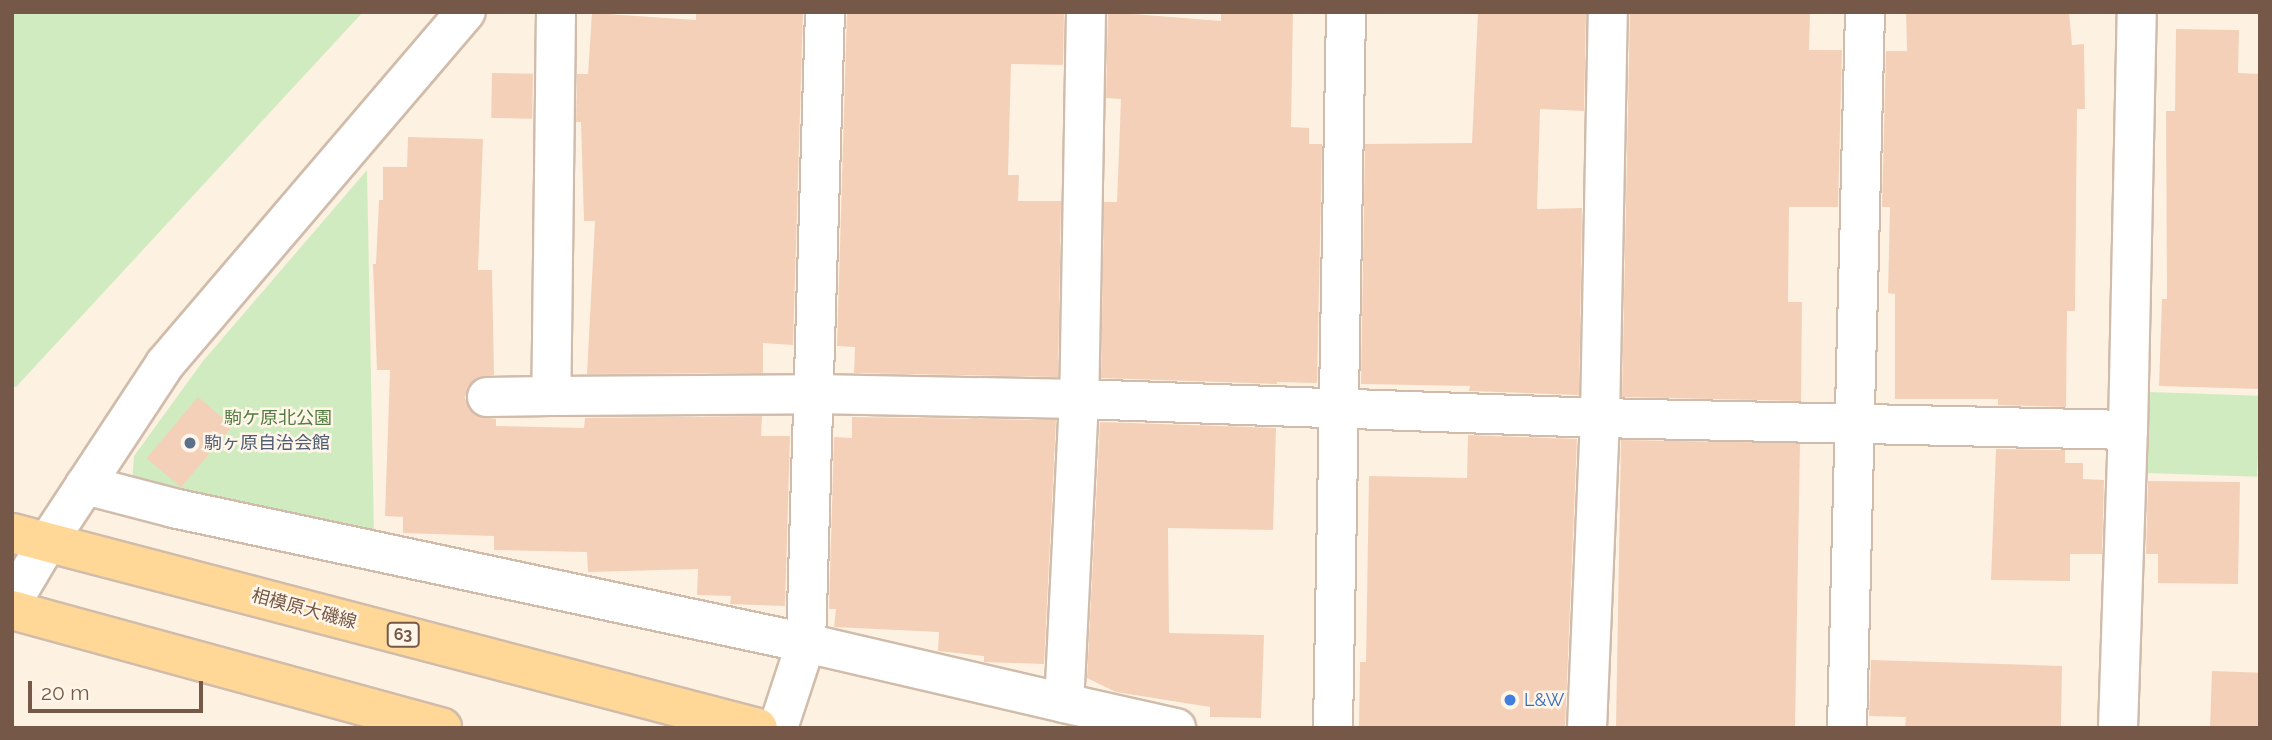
<!DOCTYPE html>
<meta charset="utf-8">
<style>
body{margin:0}
#map{position:relative;width:2272px;height:740px;overflow:hidden;background:#fdf2e2;font-family:Raleway,"Noto Sans JP",sans-serif}
div>[style]{position:absolute}
[style*='--x']{left:calc(var(--x)*1px);top:calc(var(--y)*1px);width:calc(var(--w)*1px);rotate:calc(var(--a)*1deg)}
.green>*{inset:0;background:#d1ebc0;transform-origin:0 0}
.building>*{inset:0;background:#f4d0b8;transform-origin:0 0}
.roads{filter:drop-shadow(2px 0 #d1bcab) drop-shadow(-2px 0 #d1bcab) drop-shadow(0 2px #d1bcab) drop-shadow(0 -2px #d1bcab)}
.street>*{height:38px;margin:-19px;padding:0 19px;transform-origin:19px;border-radius:19px;background:#fff}
.primary>*{height:38px;margin:-19px;padding:0 19px;transform-origin:19px;border-radius:19px;background:#ffd897}
.dots>*{width:19px;height:19px;translate:-50% -50%;box-sizing:border-box;border:4px solid #fff6e9;border-radius:50%}
span{translate:-50% -50%;white-space:nowrap;text-align:center;line-height:1.15;-webkit-text-stroke:5px #fff6e9;paint-order:stroke}
.shield-label span{padding:2px 5px;background:#fff6e9;border:2px solid;border-radius:5px;-webkit-text-stroke-width:0}
.shield-label{font-size:16px;color:#755847;font-weight:700}
.park-label{font-size:18px;color:#517c3f}
.service-label{font-size:18px;color:#4e5e75}
.left{translate:0 -50%;text-align:left}
.street-label{font-size:18px;color:#755847}
.shop-label{font-size:18px;color:#366cbe}
.frame{position:absolute;inset:0;border:14px solid #755847;pointer-events:none}
.scale{position:absolute;left:28px;top:681px;width:175px;height:32px;box-sizing:border-box;border:4px solid #755847;border-top:0;padding-left:9px;font-size:21px;line-height:24px;white-space:nowrap;color:#755847;-webkit-text-stroke:5px #fff6e9;paint-order:stroke}
</style>
<div id="map">
<div class="green">
<div style="clip-path:polygon(12px 12px,363px 12px,16px 387px,12px 386px)"></div>
<div style="clip-path:polygon(367px 170px,374px 534px,132px 483px,134px 456px,203px 361px)"></div>
<div style="left:2149px;top:392px;width:111px;height:81px;rotate:2deg"></div>
</div>
<div class="building">
<div style="clip-path:polygon(696px 12px,803px 12px,793px 345px,763px 343px,763px 373px,587px 374px,595px 221px,584px 221px,581px 122px,576px 122px,577px 74px,588px 74px,592px 13px,696px 20px)"></div>
<div style="clip-path:polygon(847px 12px,1064px 12px,1063px 65px,1011px 64px,1008px 175px,1019px 175px,1018px 201px,1061px 201px,1058px 377px,854px 373px,855px 347px,837px 346px)"></div>
<div style="clip-path:polygon(1108px 12px,1221px 21px,1221px 12px,1293px 12px,1291px 127px,1309px 128px,1309px 144px,1322px 144px,1317px 383px,1277px 382px,1277px 384px,1101px 378px,1104px 202px,1117px 202px,1121px 99px,1106px 98px)"></div>
<div style="clip-path:polygon(1478px 12px,1586px 12px,1584px 111px,1540px 109px,1537px 209px,1582px 208px,1579px 395px,1469px 391px,1470px 386px,1361px 384px,1365px 144px,1472px 143px)"></div>
<div style="clip-path:polygon(1630px 12px,1810px 12px,1809px 50px,1842px 50px,1838px 207px,1789px 207px,1788px 302px,1802px 302px,1801px 401px,1622px 397px)"></div>
<div style="clip-path:polygon(1906px 12px,2069px 12px,2072px 45px,2084px 44px,2085px 109px,2077px 109px,2075px 311px,2067px 311px,2066px 407px,1998px 405px,1998px 399px,1895px 399px,1895px 294px,1888px 293px,1890px 207px,1882px 207px,1886px 51px,1907px 51px)"></div>
<div style="clip-path:polygon(2176px 29px,2239px 30px,2238px 73px,2260px 74px,2260px 389px,2159px 386px,2162px 299px,2167px 299px,2166px 111px,2175px 111px)"></div>
<div style="left:492px;top:73px;width:41px;height:45px;rotate:1deg"></div>
<div style="clip-path:polygon(408px 137px,483px 139px,478px 270px,492px 270px,494px 375px,476px 378px,468px 386px,465px 398px,469px 409px,477px 416px,496px 419px,496px 426px,584px 428px,585px 418px,762px 416px,761px 436px,790px 436px,785px 606px,730px 604px,731px 596px,697px 595px,698px 569px,588px 572px,587px 552px,494px 550px,494px 536px,403px 533px,403px 517px,385px 516px,390px 370px,377px 370px,373px 264px,376px 264px,379px 200px,383px 200px,383px 167px,407px 167px)"></div>
<div style="left:198px;top:397px;width:45px;height:80px;rotate:40deg"></div>
<div style="clip-path:polygon(852px 417px,1056px 420px,1044px 664px,984px 662px,984px 656px,938px 651px,939px 632px,834px 627px,836px 609px,829px 609px,834px 437px,852px 438px)"></div>
<div style="clip-path:polygon(1100px 422px,1276px 428px,1273px 530px,1168px 528px,1169px 633px,1264px 635px,1261px 718px,1210px 717px,1210px 707px,1116px 692px,1087px 678px)"></div>
<div style="clip-path:polygon(1468px 435px,1577px 439px,1565px 728px,1359px 728px,1360px 662px,1366px 662px,1369px 476px,1467px 478px)"></div>
<div style="left:1621px;top:440px;width:179px;height:288px;rotate:1deg"></div>
<div style="clip-path:polygon(1996px 449px,2065px 450px,2065px 463px,2083px 463px,2083px 479px,2104px 480px,2102px 554px,2070px 554px,2070px 581px,1991px 580px)"></div>
<div style="clip-path:polygon(2148px 481px,2240px 482px,2238px 584px,2158px 583px,2158px 554px,2146px 554px)"></div>
<div style="clip-path:polygon(1871px 660px,2062px 666px,2061px 726px,1905px 728px,1906px 717px,1869px 716px)"></div>
<div style="left:2212px;top:671px;width:48px;height:57px;rotate:2deg"></div>
</div>
<div class="roads">
<div class="street">
<div style="--x:556;--y:12;--w:384;--a:90.7"></div>
<div style="--x:551;--y:396;--w:264;--a:-0.4"></div>
<div style="--x:815;--y:394;--w:264;--a:1.1"></div>
<div style="--x:1079;--y:399;--w:521;--a:2.09"></div>
<div style="--x:1600;--y:418;--w:528;--a:1.3"></div>
<div style="--x:2128;--y:430;--w:418;--a:-88.8"></div>
<div style="--x:1086;--y:12;--w:387;--a:91"></div>
<div style="--x:1079;--y:399;--w:304;--a:92.8"></div>
<div style="--x:1064;--y:703;--w:115;--a:12.6"></div>
<div style="--x:487;--y:397;--w:64;--a:-0.9"></div>
<div style="--x:85;--y:485;--w:91;--a:14.6"></div>
<div style="--x:173;--y:508;--w:647;--a:12.04"></div>
<div style="--x:806;--y:643;--w:265;--a:13.1"></div>
<div style="--x:12;--y:602;--w:69;--a:-59.3"></div>
<div style="--x:47;--y:543;--w:214;--a:-56.6"></div>
<div style="--x:165;--y:364;--w:463;--a:-49.5"></div>
<div style="--x:778;--y:728;--w:89;--a:-71.8"></div>
<div style="--x:806;--y:643;--w:631;--a:-88.28"></div>
<div style="--x:1333;--y:728;--w:716;--a:-88.96"></div>
<div style="--x:1587;--y:728;--w:310;--a:-87.6"></div>
<div style="--x:1600;--y:418;--w:406;--a:-88.9"></div>
<div style="--x:1847;--y:728;--w:716;--a:-88.56"></div>
<div style="--x:2118;--y:728;--w:298;--a:-88.1"></div>
</div>
<div class="primary">
<div style="--x:12;--y:533;--w:771;--a:14.65"></div>
<div style="--x:12;--y:610;--w:446;--a:15.3"></div>
</div>
</div>
<div class="dots">
<div style="left:190px;top:443px;background:#5c6f8a"></div>
<div style="left:1510px;top:700px;background:#3f7fe0"></div>
</div>
<div class="shield-label">
<span style="left:403px;top:635px">63</span>
</div>
<div class="park-label">
<span style="left:278px;top:418px">駒ケ原北公園</span>
</div>
<div class="service-label">
<span class="left" style="left:204px;top:443px">駒ヶ原自治会館</span>
</div>
<div class="street-label">
<span style="left:304px;top:609px;rotate:15deg">相模原大磯線</span>
</div>
<div class="shop-label">
<span class="left" style="left:1524px;top:700px">L&amp;W</span>
</div>
<div class="frame"></div>
<div class="scale">20 m</div>
</div>
